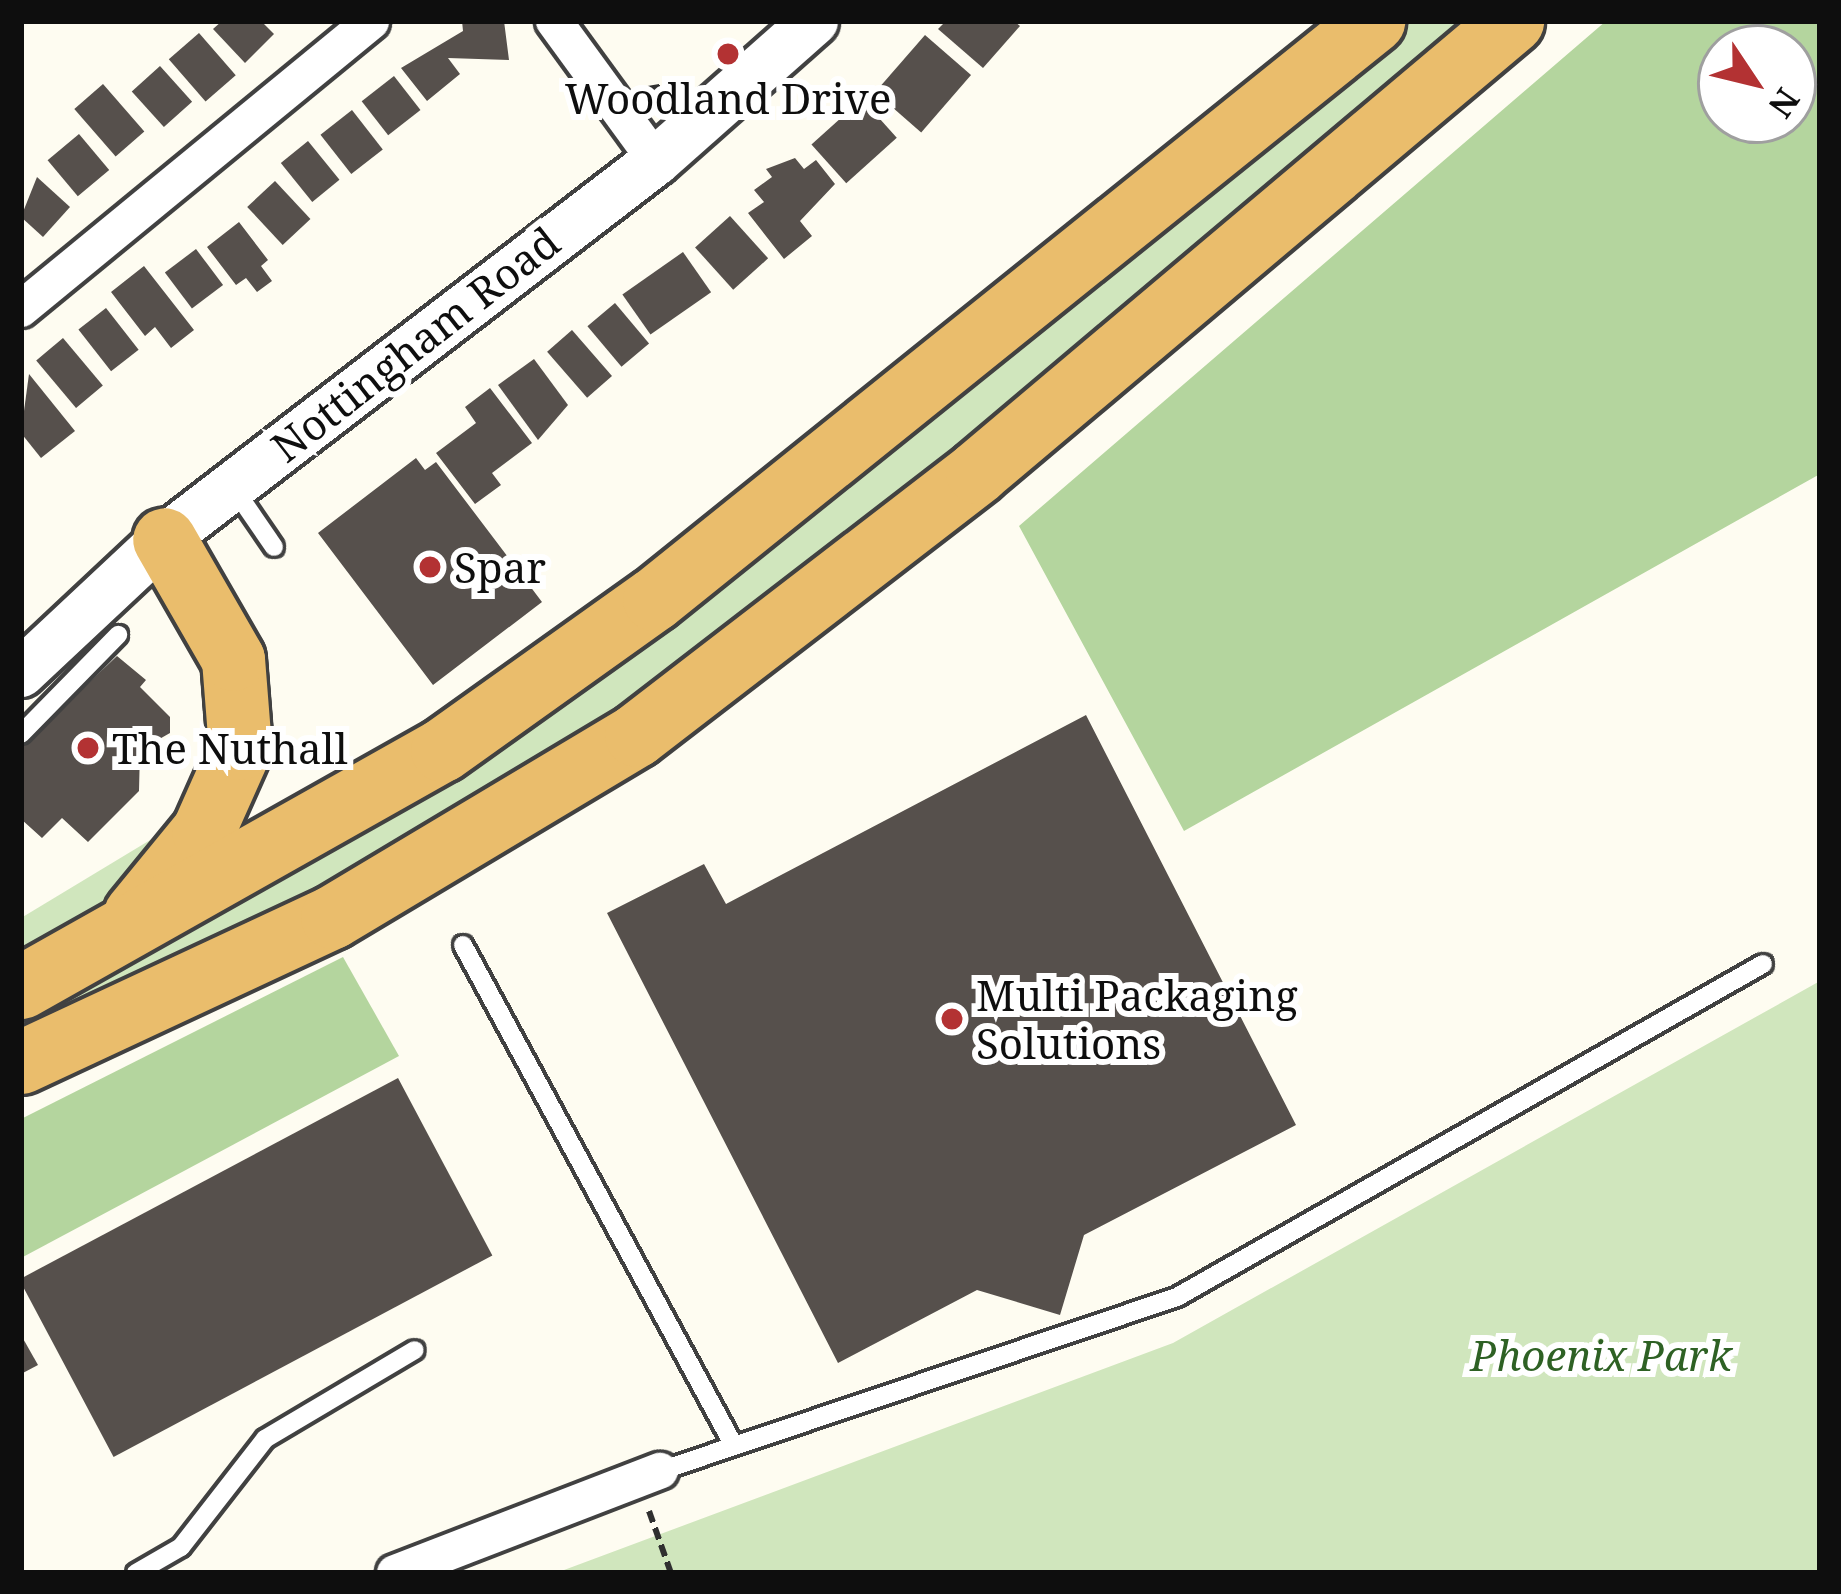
<!DOCTYPE html>
<style>
body{margin:0}
#map{position:relative;width:1841px;height:1594px;overflow:hidden;background:#fefcf1;font-family:"Noto Serif",serif}
div>[style]{position:absolute}
[style*='--x']{left:calc(var(--x)*1px);top:calc(var(--y)*1px);width:calc(var(--w)*1px);rotate:calc(var(--a)*1deg)}
.green>*{inset:0;background:#d0e6bd}
.forest>*{inset:0;background:#b4d59e}
.building>*{inset:0;background:#56504c;transform-origin:0 0}
.path>*{height:6px;margin-top:-3px;transform-origin:0;background:repeating-linear-gradient(90deg,#303030 0 12px,transparent 0 18px)}
.roads{filter:drop-shadow(3px 0 #414141) drop-shadow(-3px 0 #414141) drop-shadow(0 3px #414141) drop-shadow(0 -3px #414141)}
.service>*{height:18px;margin:-9px;padding:0 9px;transform-origin:9px;border-radius:9px;background:#fff}
.minor>*{height:36px;margin:-18px;padding:0 18px;transform-origin:18px;border-radius:18px;background:#fff}
.tertiary>*{height:48px;margin:-24px;padding:0 24px;transform-origin:24px;border-radius:24px;background:#fff}
.trunk>*{height:63px;margin:-31.5px;padding:0 31.5px;transform-origin:31.5px;border-radius:31.5px;background:#eabd6c}
.dots>*{width:33px;height:33px;translate:-50% -50%;box-sizing:border-box;border:6px solid #fff;border-radius:50%}
span{translate:-50% -50%;white-space:nowrap;text-align:center;line-height:1.15;-webkit-text-stroke:12px #fff;paint-order:stroke}
.poi-label{font-size:42px;color:#0e0e0e}
.left{translate:0 -50%;text-align:left}
.street-label{font-size:42px;color:#0e0e0e}
.park-label{font-size:42px;color:#2e6124;font-style:italic}
.frame{position:absolute;inset:0;border:24px solid #0e0e0e;pointer-events:none}
.north{position:absolute;left:1697px;top:24px;width:120px;height:120px;box-sizing:border-box;background:#fff;border:3px solid #9f9f9f;border-radius:50%;rotate:125deg;font-size:33px;font-weight:700;line-height:48px;text-align:center;color:#0e0e0e}
.north::after{content:'';display:block;margin:auto;width:42px;height:54px;background:#b33233;clip-path:polygon(50% 0,100% 100%,50% 72%,0 100%)}
</style>
<div id="map">
<div class="green">
<div style="clip-path:polygon(1403px 21px,1475px 21px,836px 565px,571px 760px,21px 1041px,21px 1011px,96px 976px)"></div>
<div style="clip-path:polygon(180px 822px,140px 882px,21px 948px,21px 918px)"></div>
<div style="clip-path:polygon(1820px 981px,1820px 1573px,556px 1573px,1173px 1343px)"></div>
</div>
<div class="forest">
<div style="clip-path:polygon(evenodd,1606px 21px,1820px 21px,1820px 474px,1184px 831px,1019px 526px,1606px 21px,1721px 48px,1793px 48px,1793px 120px,1721px 120px,1721px 48px)"></div>
<div style="clip-path:polygon(343px 957px,399px 1056px,21px 1258px,21px 1119px)"></div>
</div>
<div class="building">
<div style="clip-path:polygon(222px 21px,261px 21px,274px 34px,245px 63px,213px 29px)"></div>
<div style="clip-path:polygon(462px 21px,504px 21px,509px 60px,448px 58px,460px 74px,427px 101px,401px 68px,463px 31px)"></div>
<div style="clip-path:polygon(946px 21px,1014px 21px,1020px 26px,983px 68px,938px 29px)"></div>
<div style="left:199px;top:33px;width:56px;height:40px;rotate:49deg"></div>
<div style="left:925px;top:35px;width:61px;height:76px;rotate:41deg"></div>
<div style="left:160px;top:66px;width:48px;height:38px;rotate:48deg"></div>
<div style="left:394px;top:76px;width:43px;height:41px;rotate:52deg"></div>
<div style="left:103px;top:84px;width:63px;height:38px;rotate:49deg"></div>
<div style="left:862px;top:99px;width:52px;height:68px;rotate:48deg"></div>
<div style="left:352px;top:110px;width:50px;height:40px;rotate:52deg"></div>
<div style="left:79px;top:134px;width:47px;height:41px;rotate:50deg"></div>
<div style="left:308px;top:141px;width:50px;height:35px;rotate:51deg"></div>
<div style="clip-path:polygon(795px 158px,804px 169px,816px 160px,835px 184px,800px 221px,812px 236px,784px 259px,748px 213px,764px 202px,754px 190px,772px 177px,766px 169px)"></div>
<div style="clip-path:polygon(37px 177px,70px 207px,43px 237px,21px 217px)"></div>
<div style="left:275px;top:181px;width:52px;height:38px;rotate:47deg"></div>
<div style="left:730px;top:216px;width:57px;height:47px;rotate:48deg"></div>
<div style="clip-path:polygon(239px 222px,268px 260px,261px 266px,272px 281px,257px 292px,246px 278px,236px 285px,207px 247px)"></div>
<div style="left:196px;top:249px;width:45px;height:39px;rotate:53deg"></div>
<div style="left:683px;top:252px;width:49px;height:74px;rotate:55deg"></div>
<div style="clip-path:polygon(144px 266px,194px 330px,171px 348px,155px 327px,145px 336px,111px 292px)"></div>
<div style="left:615px;top:303px;width:53px;height:36px;rotate:50deg"></div>
<div style="left:106px;top:308px;width:53px;height:35px;rotate:52deg"></div>
<div style="left:572px;top:330px;width:61px;height:33px;rotate:49deg"></div>
<div style="left:63px;top:338px;width:62px;height:35px;rotate:50deg"></div>
<div style="clip-path:polygon(534px 359px,568px 405px,538px 440px,498px 385px)"></div>
<div style="clip-path:polygon(29px 374px,75px 431px,41px 458px,21px 433px)"></div>
<div style="clip-path:polygon(490px 388px,532px 443px,492px 473px,501px 485px,475px 504px,436px 453px,476px 423px,465px 407px)"></div>
<div style="clip-path:polygon(416px 458px,425px 470px,436px 462px,542px 602px,433px 685px,318px 533px)"></div>
<div style="clip-path:polygon(117px 656px,146px 680px,140px 687px,170px 717px,170px 733px,140px 750px,139px 791px,88px 842px,62px 818px,42px 838px,21px 819px,21px 747px)"></div>
<div style="clip-path:polygon(1086px 715px,1296px 1125px,1084px 1235px,1060px 1315px,977px 1290px,838px 1363px,607px 913px,704px 864px,726px 904px)"></div>
<div style="left:398px;top:1078px;width:201px;height:429px;rotate:62deg"></div>
<div style="clip-path:polygon(21px 1335px,38px 1365px,21px 1374px)"></div>
</div>
<div class="path">
<div style="--x:648;--y:89;--w:28;--a:-10"></div>
<div style="--x:649;--y:1511;--w:66;--a:70.5"></div>
</div>
<div class="roads">
<div class="service">
<div style="--x:235;--y:490;--w:69;--a:55.6"></div>
<div style="--x:21;--y:734;--w:139;--a:-45.6"></div>
<div style="--x:463;--y:945;--w:565;--a:61.58"></div>
<div style="--x:660;--y:1471;--w:545;--a:-18.6"></div>
<div style="--x:1177;--y:1297;--w:674;--a:-29.61"></div>
<div style="--x:136;--y:1573;--w:52;--a:-30"></div>
<div style="--x:181;--y:1547;--w:137;--a:-52.1"></div>
<div style="--x:265;--y:1439;--w:174;--a:-30.7"></div>
</div>
<div class="minor">
<div style="--x:554;--y:21;--w:173;--a:53.9"></div>
<div style="--x:21;--y:309;--w:453;--a:-39.4"></div>
<div style="--x:395;--y:1573;--w:284;--a:-21.1"></div>
</div>
<div class="tertiary">
<div style="--x:21;--y:673;--w:196;--a:-43.1"></div>
<div style="--x:164;--y:539;--w:620;--a:-37.53"></div>
<div style="--x:656;--y:161;--w:211;--a:-41.5"></div>
</div>
<div class="trunk">
<div style="--x:135;--y:914;--w:107;--a:-50.7"></div>
<div style="--x:203;--y:831;--w:91;--a:-66"></div>
<div style="--x:240;--y:748;--w:89;--a:-94.5"></div>
<div style="--x:233;--y:659;--w:138;--a:-119.9"></div>
<div style="--x:21;--y:987;--w:483;--a:-29.4"></div>
<div style="--x:442;--y:750;--w:260;--a:-35.5"></div>
<div style="--x:654;--y:599;--w:923;--a:-38.8"></div>
<div style="--x:21;--y:1062;--w:343;--a:-25"></div>
<div style="--x:332;--y:917;--w:354;--a:-30.9"></div>
<div style="--x:636;--y:735;--w:431;--a:-37.6"></div>
<div style="--x:977;--y:472;--w:700;--a:-40.13"></div>
</div>
</div>
<div class="dots">
<div style="left:728px;top:54px;background:#b33233"></div>
<div style="left:430px;top:567px;background:#b33233"></div>
<div style="left:88px;top:748px;background:#b33233"></div>
<div style="left:952px;top:1019px;background:#b33233"></div>
</div>
<div class="poi-label">
<span style="left:728px;top:98px">Woodland Drive</span>
<span class="left" style="left:454px;top:567px">Spar</span>
<span class="left" style="left:112px;top:748px">The Nuthall</span>
<span class="left" style="left:976px;top:1019px">Multi Packaging<br>Solutions</span>
</div>
<div class="street-label">
<span style="left:415px;top:344px;rotate:-38deg">Nottingham Road</span>
</div>
<div class="park-label">
<span style="left:1601px;top:1355px">Phoenix Park</span>
</div>
<div class="frame"></div>
<div class="north">N</div>
</div>
